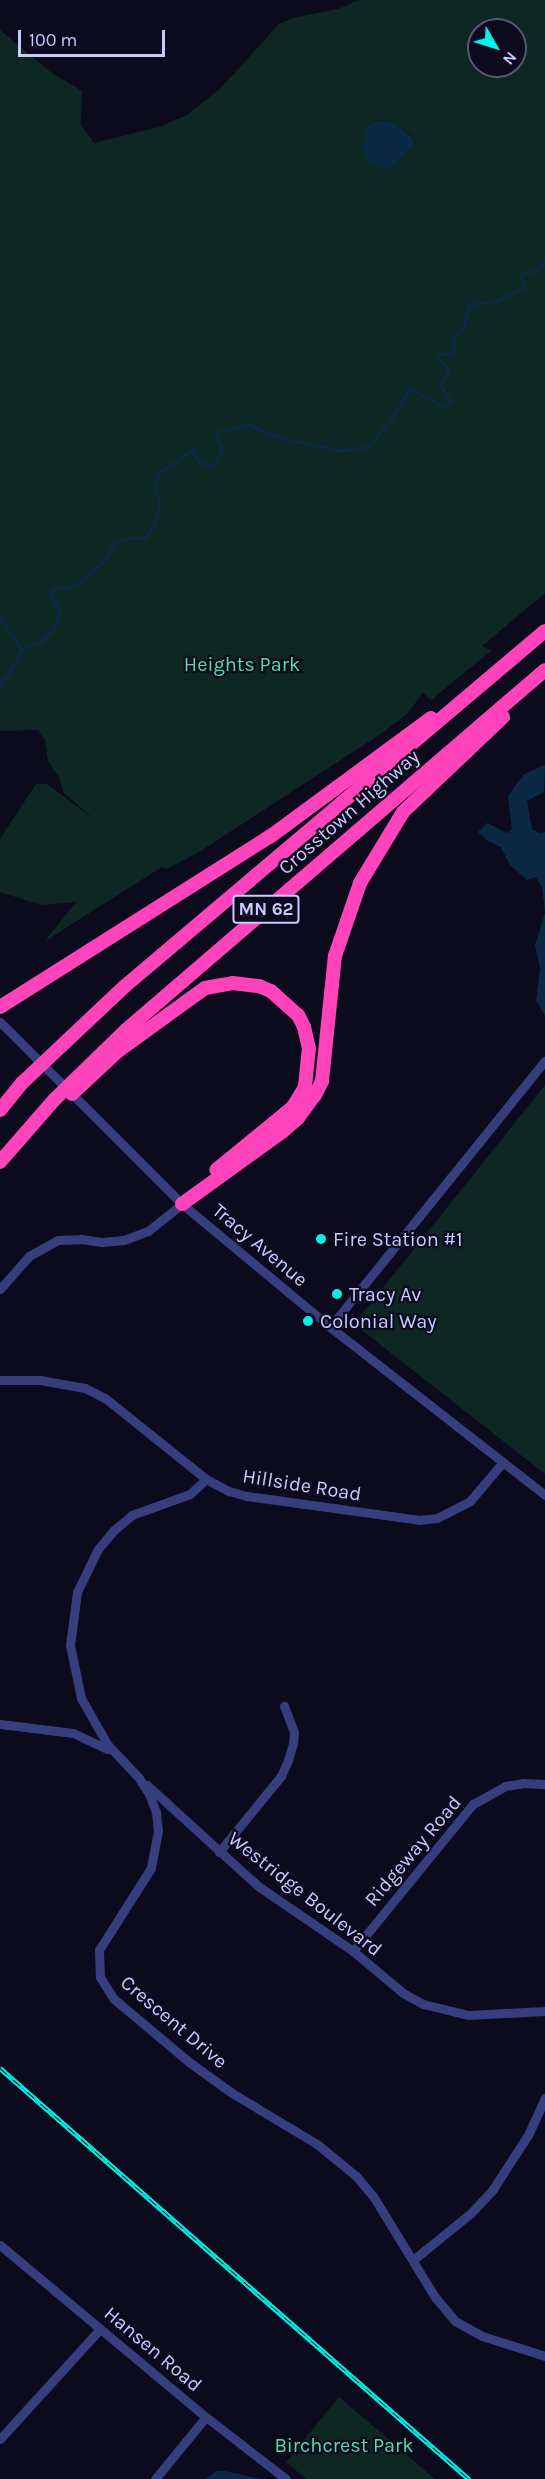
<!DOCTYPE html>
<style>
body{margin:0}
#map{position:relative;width:545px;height:2479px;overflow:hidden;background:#0c0b1d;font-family:Karla,sans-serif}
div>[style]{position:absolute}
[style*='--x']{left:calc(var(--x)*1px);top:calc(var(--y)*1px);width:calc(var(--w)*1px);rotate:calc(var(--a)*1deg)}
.green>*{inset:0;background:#0f2723}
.water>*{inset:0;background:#0b2942}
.stream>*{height:3px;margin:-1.5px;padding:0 1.5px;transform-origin:1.5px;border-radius:1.5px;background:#0b2942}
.minor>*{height:9px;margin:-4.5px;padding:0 4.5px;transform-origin:4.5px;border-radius:4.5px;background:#363e7d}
.highway>*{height:14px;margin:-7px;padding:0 7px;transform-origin:7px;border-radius:7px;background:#ff43ba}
.rail>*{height:5px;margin-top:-2.5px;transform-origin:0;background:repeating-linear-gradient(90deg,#0c0b1d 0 9px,#00f3e6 0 18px);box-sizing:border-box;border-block:2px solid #00f3e6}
.dots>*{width:16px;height:16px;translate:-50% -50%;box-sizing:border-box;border:3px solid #0c0b1d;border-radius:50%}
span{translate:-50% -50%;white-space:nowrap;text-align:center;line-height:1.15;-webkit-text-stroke:4.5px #0c0b1d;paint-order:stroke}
.shield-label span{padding:2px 4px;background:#0c0b1d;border:2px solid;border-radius:4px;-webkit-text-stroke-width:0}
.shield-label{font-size:18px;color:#c8caff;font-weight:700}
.park-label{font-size:20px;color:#54dfa7}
.street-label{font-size:20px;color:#c8caff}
.poi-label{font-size:20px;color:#c8caff}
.left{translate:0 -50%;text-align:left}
.north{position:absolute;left:467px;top:18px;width:60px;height:60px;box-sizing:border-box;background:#0c0b1d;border:2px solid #575777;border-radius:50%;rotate:129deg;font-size:16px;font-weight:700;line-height:24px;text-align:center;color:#c8caff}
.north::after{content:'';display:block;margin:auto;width:21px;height:27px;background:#00f3e6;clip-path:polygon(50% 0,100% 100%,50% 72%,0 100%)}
.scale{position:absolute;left:18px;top:30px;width:147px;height:27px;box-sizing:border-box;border:3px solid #c8caff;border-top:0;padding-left:8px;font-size:18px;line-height:21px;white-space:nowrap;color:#c8caff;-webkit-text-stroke:4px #0c0b1d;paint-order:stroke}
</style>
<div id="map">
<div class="green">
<div style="clip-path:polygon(evenodd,359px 0,545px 0,545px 593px,482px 646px,491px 651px,431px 700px,423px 693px,406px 715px,376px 737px,199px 852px,167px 869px,162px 867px,45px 941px,76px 902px,41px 905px,0 892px,0 839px,36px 784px,47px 784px,95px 820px,63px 792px,59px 777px,48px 761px,45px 740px,38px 730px,0 731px,0 30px,49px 71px,82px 91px,81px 125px,94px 143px,159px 127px,187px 115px,220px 89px,279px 24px,293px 18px,338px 9px,359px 0,479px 30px,515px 30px,515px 66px,479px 66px,479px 30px,359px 0,379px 120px,395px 123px,411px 135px,415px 145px,392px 167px,363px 145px,367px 125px,379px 120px)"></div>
<div style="clip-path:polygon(545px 1085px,545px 1474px,354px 1324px)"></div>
<div style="clip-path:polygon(339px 2397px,435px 2479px,306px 2479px,286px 2462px)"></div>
</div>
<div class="water">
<div style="clip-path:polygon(379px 120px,395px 123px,411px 136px,415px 145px,392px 167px,385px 169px,370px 165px,363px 151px,364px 130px,367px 125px)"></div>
<div style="clip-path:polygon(545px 765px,544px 792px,527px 801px,532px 829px,540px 833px,545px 832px,545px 1016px,536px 1000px,540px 968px,535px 945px,545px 913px,542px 887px,536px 877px,527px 880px,510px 865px,501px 847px,488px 841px,478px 832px,487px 823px,507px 833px,512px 830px,508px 796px,524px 774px)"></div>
<div style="clip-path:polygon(216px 2471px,225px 2471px,261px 2479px,206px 2479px)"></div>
</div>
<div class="stream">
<div style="--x:0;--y:619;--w:37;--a:54"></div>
<div style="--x:0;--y:684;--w:13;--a:-48"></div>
<div style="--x:9;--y:674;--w:28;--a:-63"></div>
<div style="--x:22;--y:649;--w:18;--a:-19"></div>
<div style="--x:39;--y:643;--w:22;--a:-43"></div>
<div style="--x:55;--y:628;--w:17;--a:-73"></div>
<div style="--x:60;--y:612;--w:21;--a:-118"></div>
<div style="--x:50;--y:593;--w:8;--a:-45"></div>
<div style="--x:56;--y:587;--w:14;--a:4"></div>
<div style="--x:70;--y:588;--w:12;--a:-31"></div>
<div style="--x:80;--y:582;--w:33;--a:-41"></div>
<div style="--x:105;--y:560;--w:19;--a:-62"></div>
<div style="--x:114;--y:543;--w:17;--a:-17"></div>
<div style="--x:130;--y:538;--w:15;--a:0"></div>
<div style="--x:145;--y:538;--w:15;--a:-53"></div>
<div style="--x:154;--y:526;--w:25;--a:-76"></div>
<div style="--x:160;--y:502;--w:14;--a:-115"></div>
<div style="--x:154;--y:489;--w:16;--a:-75"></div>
<div style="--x:158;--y:474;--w:43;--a:-35.5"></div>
<div style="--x:193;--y:449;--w:14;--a:69"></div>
<div style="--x:198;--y:462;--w:17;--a:17"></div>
<div style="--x:214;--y:467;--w:21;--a:-67"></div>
<div style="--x:222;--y:448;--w:17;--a:-115"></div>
<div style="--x:215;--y:433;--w:34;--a:-15"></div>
<div style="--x:248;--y:424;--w:35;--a:24"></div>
<div style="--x:280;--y:438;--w:63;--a:11.8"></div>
<div style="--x:342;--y:451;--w:25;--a:-9"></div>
<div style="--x:367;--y:447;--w:36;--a:-48"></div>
<div style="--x:391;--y:420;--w:36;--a:-60"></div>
<div style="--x:409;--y:389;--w:38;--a:27"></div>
<div style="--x:443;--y:406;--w:9;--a:-36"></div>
<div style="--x:450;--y:401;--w:20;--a:-120"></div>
<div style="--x:440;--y:384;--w:17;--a:-57"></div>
<div style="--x:449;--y:370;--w:18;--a:-131"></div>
<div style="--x:437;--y:356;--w:18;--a:-16"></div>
<div style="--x:454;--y:351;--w:13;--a:-94"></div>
<div style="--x:453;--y:338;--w:16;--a:-47"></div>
<div style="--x:464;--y:326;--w:23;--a:-77"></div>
<div style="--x:469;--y:304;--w:27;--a:-4"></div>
<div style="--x:496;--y:302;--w:32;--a:-28"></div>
<div style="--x:524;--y:287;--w:14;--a:-107"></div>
<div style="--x:520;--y:274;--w:17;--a:-13"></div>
<div style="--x:537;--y:270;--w:13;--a:-51"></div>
</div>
<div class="minor">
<div style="--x:0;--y:1022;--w:257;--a:45"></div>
<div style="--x:182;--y:1204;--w:192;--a:39.7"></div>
<div style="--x:330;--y:1327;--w:273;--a:38"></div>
<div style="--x:0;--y:1289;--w:44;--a:-48.7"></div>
<div style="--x:29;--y:1256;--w:33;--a:-29"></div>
<div style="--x:58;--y:1240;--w:23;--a:-2"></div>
<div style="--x:81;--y:1239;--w:21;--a:8"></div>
<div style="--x:102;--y:1242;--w:22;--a:-5"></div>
<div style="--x:124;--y:1240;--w:26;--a:-21"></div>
<div style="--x:148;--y:1231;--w:43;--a:-38.5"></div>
<div style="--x:330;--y:1327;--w:342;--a:-51.1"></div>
<div style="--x:0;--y:1380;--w:40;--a:0"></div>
<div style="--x:40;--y:1380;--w:46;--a:10.1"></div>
<div style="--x:85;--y:1388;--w:22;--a:27"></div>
<div style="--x:105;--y:1398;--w:129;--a:38.7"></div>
<div style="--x:206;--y:1479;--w:26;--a:28"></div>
<div style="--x:229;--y:1491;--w:19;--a:16"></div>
<div style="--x:247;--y:1496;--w:174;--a:7.9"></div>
<div style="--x:419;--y:1520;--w:18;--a:-6"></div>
<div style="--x:437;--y:1518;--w:37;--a:-27"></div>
<div style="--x:470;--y:1501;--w:51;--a:-49.8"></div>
<div style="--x:206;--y:1479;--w:22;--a:137"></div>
<div style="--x:190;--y:1494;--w:62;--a:160.1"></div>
<div style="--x:132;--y:1515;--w:23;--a:140"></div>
<div style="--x:114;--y:1530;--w:25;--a:130"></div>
<div style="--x:98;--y:1549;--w:48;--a:116"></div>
<div style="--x:77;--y:1592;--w:53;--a:97.5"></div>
<div style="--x:70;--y:1645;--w:54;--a:78.3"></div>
<div style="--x:81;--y:1698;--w:53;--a:60.5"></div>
<div style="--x:107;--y:1744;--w:47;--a:46.7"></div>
<div style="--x:139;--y:1778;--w:19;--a:58"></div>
<div style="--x:149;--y:1794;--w:19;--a:69"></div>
<div style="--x:156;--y:1812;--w:19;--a:84"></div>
<div style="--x:158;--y:1831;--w:38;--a:101"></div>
<div style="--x:151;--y:1868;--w:97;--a:122.4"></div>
<div style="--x:99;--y:1950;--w:27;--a:88"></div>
<div style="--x:100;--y:1977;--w:26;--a:58"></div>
<div style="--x:114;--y:1999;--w:98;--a:40"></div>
<div style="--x:189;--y:2062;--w:53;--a:35.8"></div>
<div style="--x:232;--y:2093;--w:99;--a:31"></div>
<div style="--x:317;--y:2144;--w:50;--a:39.4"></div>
<div style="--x:356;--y:2176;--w:26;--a:50"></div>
<div style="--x:373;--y:2196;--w:119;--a:58.5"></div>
<div style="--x:435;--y:2297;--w:31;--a:50"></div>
<div style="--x:455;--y:2321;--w:31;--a:29"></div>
<div style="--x:482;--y:2336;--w:66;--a:17.6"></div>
<div style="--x:0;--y:1724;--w:74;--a:7"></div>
<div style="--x:73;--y:1733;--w:38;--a:25"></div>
<div style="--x:147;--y:1785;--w:150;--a:42.3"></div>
<div style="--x:258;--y:1886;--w:115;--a:34.4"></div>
<div style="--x:353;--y:1951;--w:65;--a:40"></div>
<div style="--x:403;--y:1993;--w:23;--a:29"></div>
<div style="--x:423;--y:2004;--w:46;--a:13.7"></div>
<div style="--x:468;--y:2015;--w:77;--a:-3"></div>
<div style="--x:219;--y:1852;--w:98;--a:-50.8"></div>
<div style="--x:281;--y:1776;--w:17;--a:-66"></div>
<div style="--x:288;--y:1760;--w:17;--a:-73"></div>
<div style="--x:293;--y:1744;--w:12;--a:-85"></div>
<div style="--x:294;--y:1732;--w:28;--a:-111"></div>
<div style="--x:353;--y:1951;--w:190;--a:-50.8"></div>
<div style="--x:473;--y:1804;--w:37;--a:-29"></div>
<div style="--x:505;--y:1786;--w:18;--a:-9"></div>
<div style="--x:523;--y:1783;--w:22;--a:3"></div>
<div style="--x:0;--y:2245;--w:268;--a:39.9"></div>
<div style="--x:206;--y:2417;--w:101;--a:37.8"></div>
<div style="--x:413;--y:2260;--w:75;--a:-39"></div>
<div style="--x:471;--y:2213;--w:33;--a:-47"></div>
<div style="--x:493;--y:2189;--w:64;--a:-57.1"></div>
<div style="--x:528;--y:2135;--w:41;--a:-65.3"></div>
<div style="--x:0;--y:2439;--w:149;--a:-47.7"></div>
<div style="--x:155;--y:2479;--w:80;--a:-50.6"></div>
</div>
<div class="highway">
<div style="--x:0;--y:1007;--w:320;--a:-32.3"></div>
<div style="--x:271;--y:836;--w:199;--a:-36.4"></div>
<div style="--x:72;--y:1094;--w:63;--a:-43.1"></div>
<div style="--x:118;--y:1051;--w:107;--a:-35.9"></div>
<div style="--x:205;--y:988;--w:28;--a:-10"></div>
<div style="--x:233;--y:983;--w:26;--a:7"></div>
<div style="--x:259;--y:986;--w:13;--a:23"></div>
<div style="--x:271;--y:991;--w:36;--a:42"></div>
<div style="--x:298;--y:1015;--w:13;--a:63"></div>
<div style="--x:304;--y:1027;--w:22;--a:77"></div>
<div style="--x:309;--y:1048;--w:39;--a:96"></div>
<div style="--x:305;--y:1087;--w:23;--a:121"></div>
<div style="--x:293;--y:1107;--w:99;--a:140.7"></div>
<div style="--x:0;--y:1110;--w:35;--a:-51"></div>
<div style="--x:22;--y:1083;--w:141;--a:-43.3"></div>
<div style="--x:125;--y:986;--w:550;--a:-40.21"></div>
<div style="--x:0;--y:1162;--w:84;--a:-48.9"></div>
<div style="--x:55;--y:1099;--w:99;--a:-44.2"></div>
<div style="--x:126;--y:1030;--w:552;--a:-40.67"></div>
<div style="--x:182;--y:1204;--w:123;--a:-35.8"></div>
<div style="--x:282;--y:1132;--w:21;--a:-41"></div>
<div style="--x:298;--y:1118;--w:29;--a:-54"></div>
<div style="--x:315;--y:1095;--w:16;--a:-63"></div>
<div style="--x:322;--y:1081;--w:126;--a:-84.1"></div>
<div style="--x:335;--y:956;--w:77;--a:-71.1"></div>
<div style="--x:360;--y:883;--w:83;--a:-58.8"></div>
<div style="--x:403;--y:812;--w:138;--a:-43.5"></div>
</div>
<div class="rail">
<div style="--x:0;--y:2068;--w:624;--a:41.23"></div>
</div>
<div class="dots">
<div style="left:321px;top:1239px;background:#00f3e6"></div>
<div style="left:337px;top:1294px;background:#00f3e6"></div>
<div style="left:308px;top:1321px;background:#00f3e6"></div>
</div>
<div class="shield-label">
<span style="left:266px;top:909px">MN 62</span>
</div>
<div class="park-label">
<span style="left:242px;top:664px">Heights Park</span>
<span style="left:344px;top:2445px">Birchcrest Park</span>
</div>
<div class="street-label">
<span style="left:349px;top:812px;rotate:-41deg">Crosstown Highway</span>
<span style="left:260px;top:1245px;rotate:40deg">Tracy Avenue</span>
<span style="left:302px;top:1485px;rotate:9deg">Hillside Road</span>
<span style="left:413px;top:1851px;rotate:-50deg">Ridgeway Road</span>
<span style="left:305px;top:1894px;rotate:38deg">Westridge Boulevard</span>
<span style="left:174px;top:2022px;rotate:40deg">Crescent Drive</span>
<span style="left:153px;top:2349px;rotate:40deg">Hansen Road</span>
</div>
<div class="poi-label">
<span class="left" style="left:333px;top:1239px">Fire Station #1</span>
<span class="left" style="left:349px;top:1294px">Tracy Av</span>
<span class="left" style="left:320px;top:1321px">Colonial Way</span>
</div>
<div class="north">N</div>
<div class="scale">100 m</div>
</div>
